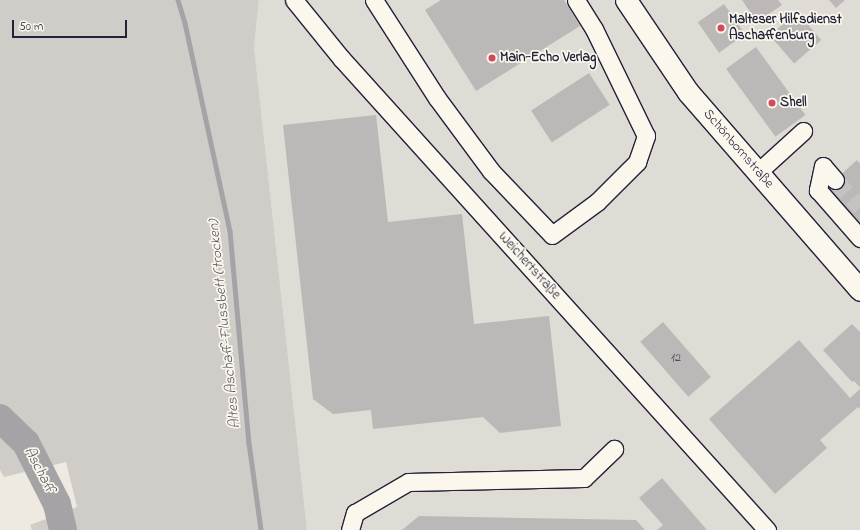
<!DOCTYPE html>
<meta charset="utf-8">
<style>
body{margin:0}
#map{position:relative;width:860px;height:530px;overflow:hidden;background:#eeeae2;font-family:"Indie Flower",sans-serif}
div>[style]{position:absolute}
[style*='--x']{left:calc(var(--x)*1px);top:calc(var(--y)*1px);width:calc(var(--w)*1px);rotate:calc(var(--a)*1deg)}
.built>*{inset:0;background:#dfdbd5}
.green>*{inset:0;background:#d0cdc9}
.stream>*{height:4.5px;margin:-2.25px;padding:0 2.25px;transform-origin:2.25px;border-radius:2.25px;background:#a6a3a7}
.river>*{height:28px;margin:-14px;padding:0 14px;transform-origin:14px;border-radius:14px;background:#a6a3a7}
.building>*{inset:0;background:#bcb8b8;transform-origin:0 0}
.minor-tunnel>*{height:17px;margin-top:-8.5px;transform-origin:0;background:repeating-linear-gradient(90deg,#c5c2c1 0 17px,transparent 0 25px)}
.roads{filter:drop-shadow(1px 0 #22223b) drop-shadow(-1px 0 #22223b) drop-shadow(0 1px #22223b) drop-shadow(0 -1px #22223b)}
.minor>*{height:17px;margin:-8.5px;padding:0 8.5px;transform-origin:8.5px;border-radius:8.5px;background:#fbf7ec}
.major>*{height:21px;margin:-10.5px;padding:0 10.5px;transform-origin:10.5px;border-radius:10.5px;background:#fbf7ec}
.dots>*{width:11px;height:11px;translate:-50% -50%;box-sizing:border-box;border:2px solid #fbf7ec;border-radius:50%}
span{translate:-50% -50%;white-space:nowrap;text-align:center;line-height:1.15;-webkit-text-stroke:3.5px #fbf7ec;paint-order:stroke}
.number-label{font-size:12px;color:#48485a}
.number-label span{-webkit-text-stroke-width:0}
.poi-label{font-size:14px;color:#22223b;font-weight:700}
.left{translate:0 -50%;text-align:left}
.street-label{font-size:14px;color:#22223b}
.water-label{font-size:15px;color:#575666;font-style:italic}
.scale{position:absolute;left:12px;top:20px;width:115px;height:18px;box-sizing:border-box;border:2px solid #22223b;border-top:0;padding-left:5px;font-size:12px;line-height:14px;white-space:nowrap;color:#22223b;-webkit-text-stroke:3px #fbf7ec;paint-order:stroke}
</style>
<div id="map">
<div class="built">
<div style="clip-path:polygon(259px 0,860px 0,860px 530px,307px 530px,254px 47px)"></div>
</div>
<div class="green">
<div style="clip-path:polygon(0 0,259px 0,254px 47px,307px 530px,32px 530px,30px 525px,77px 507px,66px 462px,4px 477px,0 470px)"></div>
</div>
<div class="stream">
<div style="--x:178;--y:0;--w:24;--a:73"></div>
<div style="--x:185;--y:23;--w:213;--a:77.8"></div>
<div style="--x:230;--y:231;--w:213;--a:84.9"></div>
<div style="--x:249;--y:443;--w:88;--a:82.1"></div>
</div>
<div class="river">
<div style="--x:0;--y:418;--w:36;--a:44"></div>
<div style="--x:26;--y:443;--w:68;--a:63.1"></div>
<div style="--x:57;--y:504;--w:27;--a:77"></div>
</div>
<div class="building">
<div style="clip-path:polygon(441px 0,564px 0,580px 26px,476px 91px,425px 10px)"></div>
<div style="clip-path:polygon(742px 0,778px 0,782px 5px,757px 22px)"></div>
<div style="clip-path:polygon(829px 0,845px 0,836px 8px)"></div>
<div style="left:724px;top:4px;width:37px;height:32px;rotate:55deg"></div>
<div style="left:797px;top:12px;width:37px;height:36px;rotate:49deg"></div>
<div style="left:756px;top:47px;width:84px;height:37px;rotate:54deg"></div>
<div style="left:589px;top:73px;width:38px;height:69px;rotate:57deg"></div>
<div style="clip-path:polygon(376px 115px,388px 222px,462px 214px,474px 324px,549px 316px,561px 426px,500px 433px,483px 417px,373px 429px,371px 410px,333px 414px,313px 399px,283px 125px)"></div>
<div style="clip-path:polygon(857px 160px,860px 164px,860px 229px,825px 189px)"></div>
<div style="left:663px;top:322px;width:73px;height:30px;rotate:49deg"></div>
<div style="clip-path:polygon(852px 324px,860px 332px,860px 387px,854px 381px,852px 382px,823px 350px)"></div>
<div style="clip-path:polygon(799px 340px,850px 398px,860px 389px,860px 409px,858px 407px,820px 440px,827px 448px,775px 494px,709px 419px)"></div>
<div style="clip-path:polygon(662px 478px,707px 530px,657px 530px,663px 525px,639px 498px)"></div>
<div style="clip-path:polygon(419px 516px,636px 520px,645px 530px,402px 530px)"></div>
</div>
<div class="minor-tunnel">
<div style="--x:835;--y:180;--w:37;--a:47"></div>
</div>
<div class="roads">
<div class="minor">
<div style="--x:294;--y:0;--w:75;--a:51"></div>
<div style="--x:341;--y:58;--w:636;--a:47.93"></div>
<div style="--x:374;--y:0;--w:117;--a:57.3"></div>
<div style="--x:437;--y:98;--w:91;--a:53.5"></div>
<div style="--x:491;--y:171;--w:88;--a:46.4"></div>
<div style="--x:552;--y:235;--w:56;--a:-36.3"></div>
<div style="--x:597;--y:202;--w:57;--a:-45"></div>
<div style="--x:637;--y:162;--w:28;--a:-71"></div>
<div style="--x:646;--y:136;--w:119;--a:-115.9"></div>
<div style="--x:594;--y:29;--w:34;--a:-122"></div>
<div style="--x:758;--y:172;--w:61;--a:-42.3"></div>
<div style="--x:835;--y:180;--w:18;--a:-131"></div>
<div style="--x:823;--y:166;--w:25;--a:102"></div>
<div style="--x:818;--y:190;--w:64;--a:48.8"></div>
<div style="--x:350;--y:530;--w:18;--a:-74"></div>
<div style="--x:355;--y:513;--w:61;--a:-30.3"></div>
<div style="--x:408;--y:482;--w:176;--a:-1.3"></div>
<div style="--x:584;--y:478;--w:42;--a:-44"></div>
</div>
<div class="major">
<div style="--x:626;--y:0;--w:111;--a:56"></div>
<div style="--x:688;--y:92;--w:262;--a:49"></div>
</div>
</div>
<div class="dots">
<div style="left:721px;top:28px;background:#d1495b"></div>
<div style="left:492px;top:58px;background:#d1495b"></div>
<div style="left:772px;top:103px;background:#d1495b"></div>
</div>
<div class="number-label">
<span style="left:676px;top:359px">12</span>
</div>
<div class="poi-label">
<span class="left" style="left:729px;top:28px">Malteser Hilfsdienst<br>Aschaffenburg</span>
<span class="left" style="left:500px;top:58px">Main-Echo Verlag</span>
<span class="left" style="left:780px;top:103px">Shell</span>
</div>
<div class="street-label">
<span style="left:738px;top:149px;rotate:49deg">Schönbornstraße</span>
<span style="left:529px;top:266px;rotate:48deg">Weichertstraße</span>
</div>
<div class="water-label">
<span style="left:225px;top:324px;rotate:-96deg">Altes Aschaff-Flussbett (trocken)</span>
<span style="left:39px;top:470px;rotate:62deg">Aschaff</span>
</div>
<div class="scale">50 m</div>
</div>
